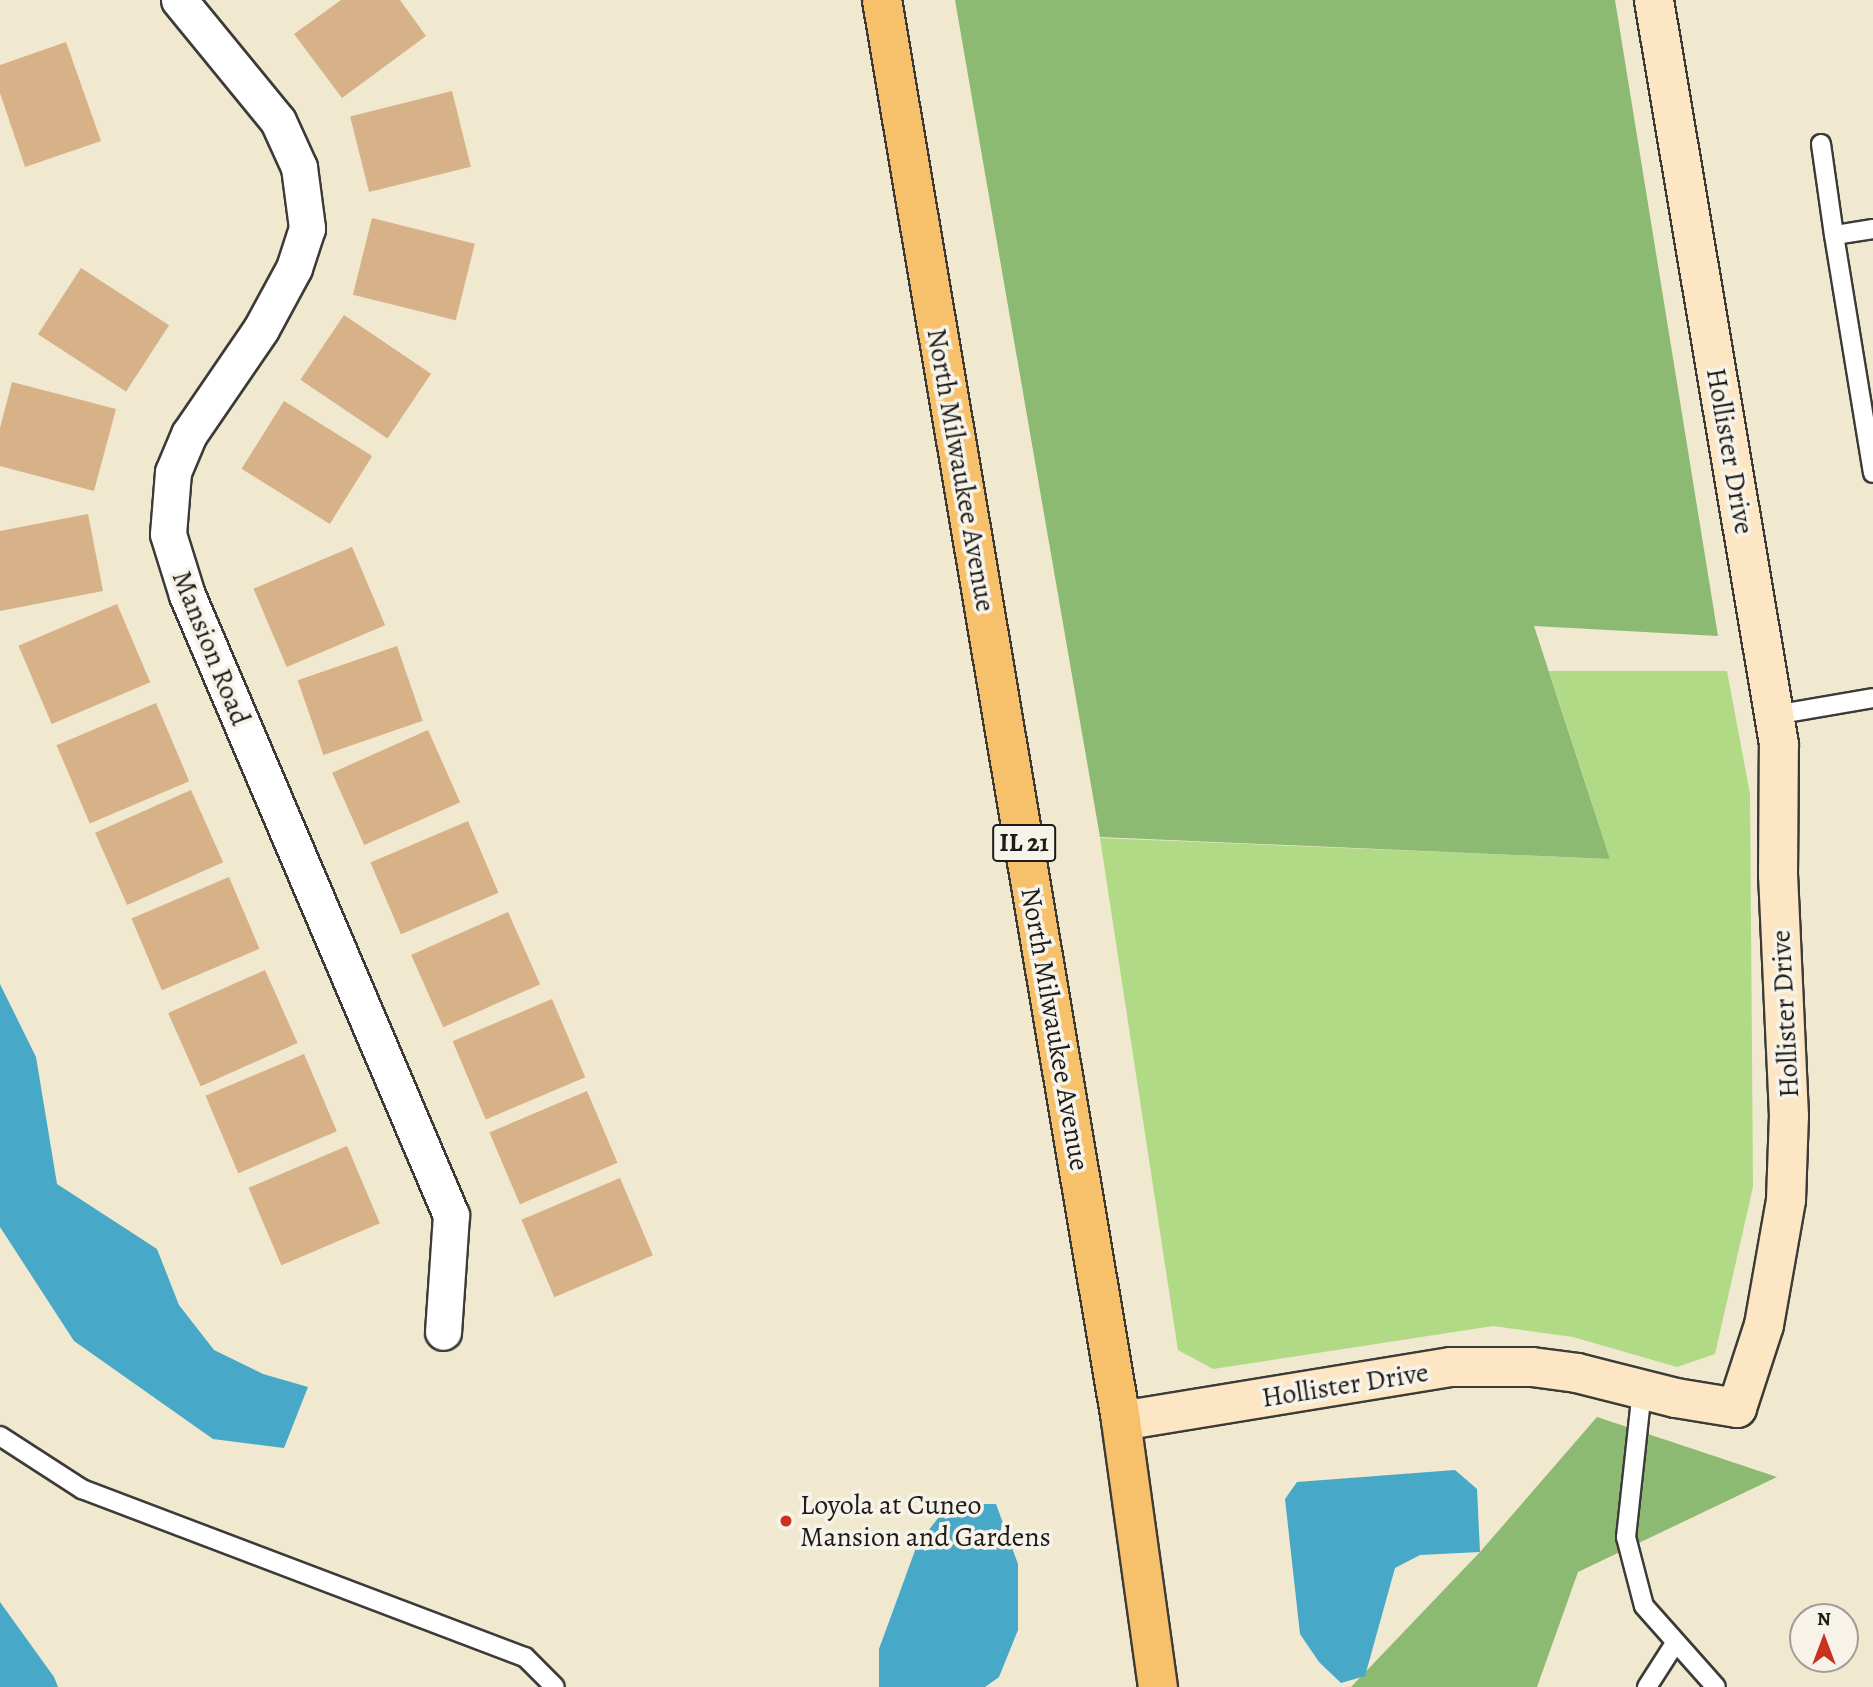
<!DOCTYPE html>
<style>
body{margin:0}
#map{position:relative;width:1873px;height:1687px;overflow:hidden;background:#f0e8cf;font-family:Alegreya,serif}
div>[style]{position:absolute}
[style*='--x']{left:calc(var(--x)*1px);top:calc(var(--y)*1px);width:calc(var(--w)*1px);rotate:calc(var(--a)*1deg)}
.green>*{inset:0;background:#b0da85}
.forest>*{inset:0;background:#8cba72}
.water>*{inset:0;background:#48a8c7}
.building>*{inset:0;background:#d7b188;transform-origin:0 0}
.roads{filter:drop-shadow(2px 0 #3c3b37) drop-shadow(-2px 0 #3c3b37) drop-shadow(0 2px #3c3b37) drop-shadow(0 -2px #3c3b37)}
.lane>*{height:18px;margin:-9px;padding:0 9px;transform-origin:9px;border-radius:9px;background:#fff}
.street>*{height:35px;margin:-17.5px;padding:0 17.5px;transform-origin:17.5px;border-radius:17.5px;background:#fff}
.secondary>*{height:38px;margin:-19px;padding:0 19px;transform-origin:19px;border-radius:19px;background:#fce6c4}
.primary>*{height:38px;margin:-19px;padding:0 19px;transform-origin:19px;border-radius:19px;background:#f7c06b}
.dots>*{width:19px;height:19px;translate:-50% -50%;box-sizing:border-box;border:4px solid #f7f3e8;border-radius:50%}
span{translate:-50% -50%;white-space:nowrap;text-align:center;line-height:1.15;-webkit-text-stroke:7px #f7f3e8;paint-order:stroke}
.shield-label span{padding:2px 5px;background:#f7f3e8;border:2px solid;border-radius:5px;-webkit-text-stroke-width:0}
.shield-label{font-size:26px;color:#1c1c1c;font-weight:700}
.street-label{font-size:28px;color:#1c1c1c}
.poi-label{font-size:28px;color:#1c1c1c}
.left{translate:0 -50%;text-align:left}
.north{position:absolute;left:1789px;top:1603px;width:70px;height:70px;box-sizing:border-box;background:#f7f3e8;border:2px solid #9f9d96;border-radius:50%;rotate:0deg;font-size:19px;font-weight:700;line-height:28px;text-align:center;color:#1c1c1c}
.north::after{content:'';display:block;margin:auto;width:24px;height:32px;background:#c8321e;clip-path:polygon(50% 0,100% 100%,50% 72%,0 100%)}
</style>
<div id="map">
<div class="green">
<div style="clip-path:polygon(1549px 671px,1727px 671px,1750px 794px,1753px 1187px,1715px 1354px,1677px 1367px,1573px 1337px,1493px 1326px,1213px 1369px,1178px 1350px,1100px 838px,1610px 859px)"></div>
</div>
<div class="forest">
<div style="clip-path:polygon(955px 0,1615px 0,1718px 636px,1534px 626px,1610px 859px,1100px 837px)"></div>
<div style="clip-path:polygon(1597px 1417px,1777px 1477px,1578px 1572px,1537px 1687px,1351px 1687px,1480px 1552px)"></div>
</div>
<div class="water">
<div style="clip-path:polygon(0 984px,36px 1057px,57px 1184px,157px 1249px,179px 1305px,214px 1350px,263px 1374px,308px 1387px,284px 1448px,213px 1439px,74px 1341px,0 1227px)"></div>
<div style="clip-path:polygon(1455px 1470px,1477px 1489px,1480px 1552px,1420px 1555px,1395px 1568px,1365px 1676px,1341px 1683px,1319px 1662px,1300px 1634px,1285px 1499px,1297px 1482px)"></div>
<div style="clip-path:polygon(949px 1504px,996px 1504px,1018px 1564px,1018px 1630px,999px 1677px,985px 1687px,879px 1687px,879px 1649px,917px 1545px)"></div>
<div style="clip-path:polygon(0 1602px,54px 1677px,58px 1687px,0 1687px)"></div>
</div>
<div class="building">
<div style="clip-path:polygon(341px 0,400px 0,426px 36px,342px 98px,294px 34px)"></div>
<div style="clip-path:polygon(66px 42px,101px 141px,25px 167px,0 93px,0 65px)"></div>
<div style="left:452px;top:91px;width:78px;height:105px;rotate:76deg"></div>
<div style="left:372px;top:218px;width:106px;height:79px;rotate:14deg"></div>
<div style="left:81px;top:268px;width:105px;height:79px;rotate:33deg"></div>
<div style="left:344px;top:315px;width:105px;height:78px;rotate:34deg"></div>
<div style="clip-path:polygon(12px 382px,116px 409px,94px 491px,0 466px,0 428px)"></div>
<div style="left:284px;top:401px;width:104px;height:80px;rotate:32deg"></div>
<div style="clip-path:polygon(88px 514px,103px 591px,0 611px,0 531px)"></div>
<div style="left:352px;top:547px;width:85px;height:107px;rotate:67deg"></div>
<div style="left:117px;top:604px;width:85px;height:107px;rotate:67deg"></div>
<div style="left:397px;top:646px;width:79px;height:105px;rotate:71deg"></div>
<div style="left:156px;top:703px;width:85px;height:108px;rotate:67deg"></div>
<div style="left:428px;top:730px;width:79px;height:105px;rotate:66deg"></div>
<div style="left:191px;top:790px;width:79px;height:105px;rotate:66deg"></div>
<div style="left:468px;top:821px;width:78px;height:106px;rotate:67deg"></div>
<div style="left:229px;top:877px;width:78px;height:106px;rotate:67deg"></div>
<div style="left:508px;top:912px;width:79px;height:106px;rotate:66deg"></div>
<div style="left:265px;top:970px;width:80px;height:106px;rotate:66deg"></div>
<div style="left:552px;top:999px;width:85px;height:108px;rotate:67deg"></div>
<div style="left:304px;top:1054px;width:84px;height:107px;rotate:67deg"></div>
<div style="left:587px;top:1091px;width:78px;height:106px;rotate:67deg"></div>
<div style="left:347px;top:1146px;width:84px;height:107px;rotate:67deg"></div>
<div style="left:620px;top:1178px;width:84px;height:107px;rotate:67deg"></div>
</div>
<div class="roads">
<div class="lane">
<div style="--x:1821;--y:144;--w:92;--a:81.9"></div>
<div style="--x:1873;--y:229;--w:39;--a:171"></div>
<div style="--x:1834;--y:235;--w:241;--a:80.7"></div>
<div style="--x:1774;--y:715;--w:100;--a:-9.7"></div>
<div style="--x:1642;--y:1390;--w:148;--a:96.2"></div>
<div style="--x:1626;--y:1537;--w:71;--a:75.4"></div>
<div style="--x:1644;--y:1606;--w:108;--a:48.4"></div>
<div style="--x:0;--y:1436;--w:98;--a:32.9"></div>
<div style="--x:82;--y:1489;--w:474;--a:20.8"></div>
<div style="--x:525;--y:1657;--w:42;--a:45"></div>
<div style="--x:1647;--y:1687;--w:50;--a:-57.3"></div>
</div>
<div class="street">
<div style="--x:179;--y:0;--w:156;--a:50.7"></div>
<div style="--x:278;--y:121;--w:51;--a:65.5"></div>
<div style="--x:299;--y:167;--w:62;--a:82.5"></div>
<div style="--x:307;--y:228;--w:42;--a:108"></div>
<div style="--x:294;--y:268;--w:69;--a:118.4"></div>
<div style="--x:261;--y:329;--w:127;--a:124.4"></div>
<div style="--x:189;--y:434;--w:41;--a:112.8"></div>
<div style="--x:173;--y:472;--w:62;--a:94.6"></div>
<div style="--x:168;--y:534;--w:64;--a:72.7"></div>
<div style="--x:187;--y:595;--w:674;--a:66.94"></div>
<div style="--x:451;--y:1215;--w:117;--a:93.9"></div>
</div>
<div class="secondary">
<div style="--x:1121;--y:1421;--w:334;--a:-9.3"></div>
<div style="--x:1451;--y:1367;--w:81;--a:0"></div>
<div style="--x:1532;--y:1367;--w:45;--a:7.6"></div>
<div style="--x:1577;--y:1373;--w:102;--a:14.2"></div>
<div style="--x:1676;--y:1398;--w:62;--a:9.3"></div>
<div style="--x:1737;--y:1408;--w:87;--a:-72"></div>
<div style="--x:1764;--y:1325;--w:127;--a:-80"></div>
<div style="--x:1786;--y:1200;--w:84;--a:-88"></div>
<div style="--x:1789;--y:1116;--w:240;--a:-92.6"></div>
<div style="--x:1778;--y:876;--w:132;--a:-89.6"></div>
<div style="--x:1779;--y:744;--w:754;--a:-99.54"></div>
</div>
<div class="primary">
<div style="--x:882;--y:0;--w:1441;--a:80.45"></div>
<div style="--x:1121;--y:1421;--w:269;--a:82.1"></div>
</div>
</div>
<div class="dots">
<div style="left:786px;top:1521px;background:#c8321e"></div>
</div>
<div class="shield-label">
<span style="left:1024px;top:843px">IL 21</span>
</div>
<div class="street-label">
<span style="left:1730px;top:451px;rotate:80deg">Hollister Drive</span>
<span style="left:961px;top:470px;rotate:80deg">North Milwaukee Avenue</span>
<span style="left:211px;top:648px;rotate:68deg">Mansion Road</span>
<span style="left:1785px;top:1014px;rotate:-93deg">Hollister Drive</span>
<span style="left:1055px;top:1029px;rotate:80deg">North Milwaukee Avenue</span>
<span style="left:1345px;top:1385px;rotate:-9deg">Hollister Drive</span>
</div>
<div class="poi-label">
<span class="left" style="left:800px;top:1521px">Loyola at Cuneo<br>Mansion and Gardens</span>
</div>
<div class="north">N</div>
</div>
